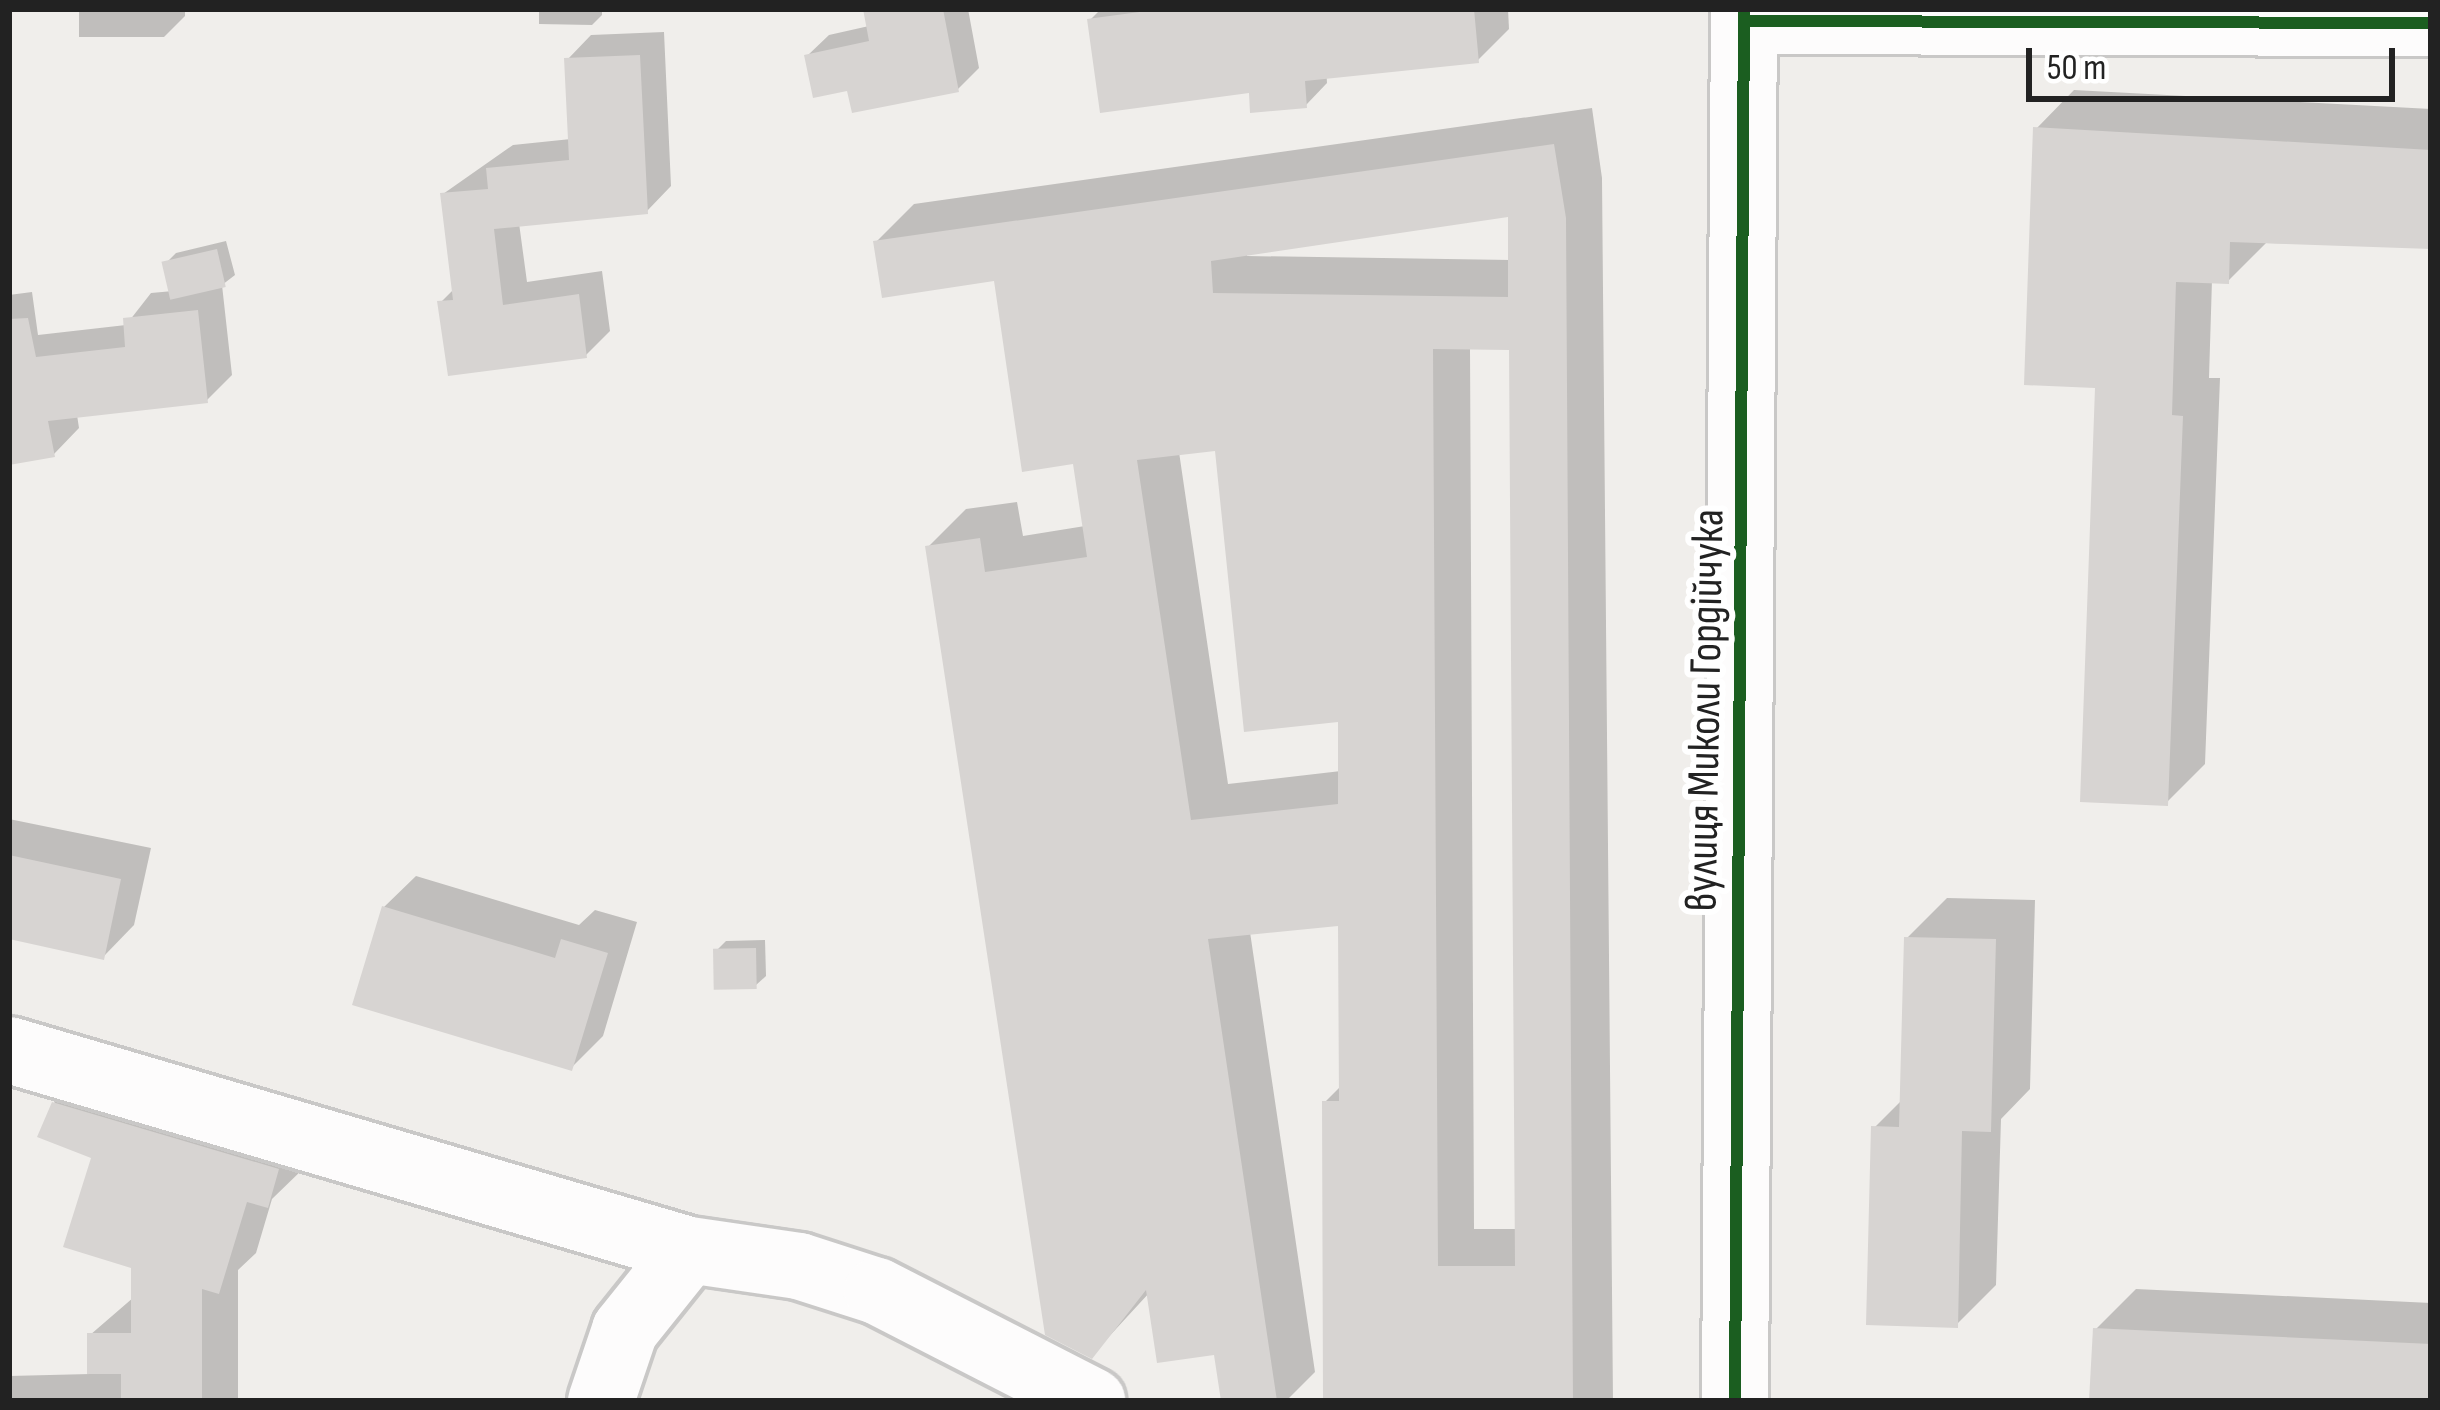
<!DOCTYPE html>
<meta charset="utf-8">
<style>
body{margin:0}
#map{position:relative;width:2440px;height:1410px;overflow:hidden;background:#f0eeeb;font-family:"Sofia Sans Condensed",sans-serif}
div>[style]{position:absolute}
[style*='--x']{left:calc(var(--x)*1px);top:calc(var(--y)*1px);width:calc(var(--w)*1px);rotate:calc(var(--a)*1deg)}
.shadow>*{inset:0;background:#0003}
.building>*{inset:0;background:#d7d4d2;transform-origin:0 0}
.roads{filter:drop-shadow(3px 0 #c9c8c7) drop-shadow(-3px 0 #c9c8c7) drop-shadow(0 3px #c9c8c7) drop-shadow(0 -3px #c9c8c7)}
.minor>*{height:66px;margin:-33px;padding:0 33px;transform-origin:33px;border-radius:33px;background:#fdfcfc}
.cycleway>*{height:12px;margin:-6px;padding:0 6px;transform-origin:6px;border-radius:6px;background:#1b5e20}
span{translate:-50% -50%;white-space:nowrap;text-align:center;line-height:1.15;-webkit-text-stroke:12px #fff;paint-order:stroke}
.street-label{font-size:45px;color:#222}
.frame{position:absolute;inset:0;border:12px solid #222;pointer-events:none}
.scale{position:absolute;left:2026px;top:48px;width:369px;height:54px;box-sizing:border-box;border:6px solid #222;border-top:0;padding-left:15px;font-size:36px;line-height:42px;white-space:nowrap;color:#222;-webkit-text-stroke:9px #fff;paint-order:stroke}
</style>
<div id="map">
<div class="shadow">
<div style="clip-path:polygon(79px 9px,185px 9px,185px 16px,164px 37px,79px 37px)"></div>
<div style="clip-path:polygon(539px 9px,602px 9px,602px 15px,592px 25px,539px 24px)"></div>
<div style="clip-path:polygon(866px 9px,968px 9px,979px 68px,957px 90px,850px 88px,807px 56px,829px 35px,869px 26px)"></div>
<div style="clip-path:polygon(1101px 9px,1254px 9px,1324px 40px,1327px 83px,1306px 105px,1090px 20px)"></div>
<div style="clip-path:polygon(1343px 9px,1508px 9px,1509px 29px,1478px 60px)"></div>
<div style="clip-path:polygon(664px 32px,671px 186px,647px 211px,519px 223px,527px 282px,602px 271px,610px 331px,586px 355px,440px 303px,455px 288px,443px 194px,513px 145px,571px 139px,567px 60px,591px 35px)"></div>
<div style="clip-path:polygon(2074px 90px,2431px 109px,2431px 246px,2266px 243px,2228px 281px,2212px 280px,2209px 378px,2220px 378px,2205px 764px,2167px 802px,2099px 385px,2036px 129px)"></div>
<div style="clip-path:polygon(evenodd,1592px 108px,1602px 178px,1613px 1401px,1326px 1401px,1325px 1102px,1342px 1085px,1341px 922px,1250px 932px,1315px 1372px,1286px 1401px,1224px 1401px,1216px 1351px,1150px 1292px,1092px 1355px,928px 547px,966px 509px,1017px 502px,1023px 536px,1085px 526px,1075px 461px,997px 278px,876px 242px,914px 204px,1592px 108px,1511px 214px,1511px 260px,1247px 256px,1247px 253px,1511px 214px,1592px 108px,1470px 346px,1512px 347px,1517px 1229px,1474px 1229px,1470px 346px,1592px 108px,1217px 448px,1341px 718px,1341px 771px,1228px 784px,1179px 452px,1217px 448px)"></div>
<div style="clip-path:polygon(226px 241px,235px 275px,222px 285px,232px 375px,207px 400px,77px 415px,79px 428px,54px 454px,9px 462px,9px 295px,32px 292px,38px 335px,126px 325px,151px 293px,173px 291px,166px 263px,176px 253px)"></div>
<div style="clip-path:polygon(9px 819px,151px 848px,134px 925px,103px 957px,9px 936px)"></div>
<div style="clip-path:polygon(416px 876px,579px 925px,595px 910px,637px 922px,603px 1036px,572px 1067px,384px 907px)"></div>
<div style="clip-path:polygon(1947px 898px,2035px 900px,2030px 1089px,2001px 1119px,1996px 1285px,1956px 1325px,1874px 1128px,1903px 1099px,1907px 938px)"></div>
<div style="clip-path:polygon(765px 940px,766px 976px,755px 986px,716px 951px,726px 941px)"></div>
<div style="clip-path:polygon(92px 1065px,305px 1167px,272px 1199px,256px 1253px,238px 1270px,238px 1401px,9px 1401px,9px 1376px,90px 1374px,90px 1335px,134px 1297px,134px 1265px,94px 1156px,54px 1103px)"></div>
<div style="clip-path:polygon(2136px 1289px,2431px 1303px,2431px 1401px,2092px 1401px,2096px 1329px)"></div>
</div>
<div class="building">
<div style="clip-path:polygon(863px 9px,943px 9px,959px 92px,852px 113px,847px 91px,813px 98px,804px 55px,869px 41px)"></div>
<div style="clip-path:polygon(1162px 9px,1474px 9px,1479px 63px,1305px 81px,1307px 108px,1250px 113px,1249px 93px,1100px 113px,1087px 19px)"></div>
<div style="clip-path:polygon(640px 55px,648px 214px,494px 229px,503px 305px,579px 294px,587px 358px,448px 376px,437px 301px,453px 300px,440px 193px,488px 189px,486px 168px,569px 160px,564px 58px)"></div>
<div style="clip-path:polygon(2033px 127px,2431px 150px,2431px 249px,2230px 242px,2229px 284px,2176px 282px,2172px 415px,2183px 416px,2168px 806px,2080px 802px,2095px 388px,2024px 385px)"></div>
<div style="clip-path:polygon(evenodd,1554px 144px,1566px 218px,1573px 1401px,1323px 1401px,1322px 1101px,1339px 1101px,1338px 926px,1208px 939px,1277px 1401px,1221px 1401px,1214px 1355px,1157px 1363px,1146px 1290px,1092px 1359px,1045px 1335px,925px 546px,980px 538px,985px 572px,1087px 557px,1073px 464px,1022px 472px,994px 281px,882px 298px,873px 241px,1554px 144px,1508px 217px,1508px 297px,1213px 293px,1211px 261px,1508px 217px,1554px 144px,1433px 349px,1509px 350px,1515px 1266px,1438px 1266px,1433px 349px,1554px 144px,1215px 451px,1244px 732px,1338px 722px,1338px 804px,1191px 820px,1137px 460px,1215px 451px)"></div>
<div style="left:217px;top:249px;width:39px;height:57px;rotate:77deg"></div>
<div style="clip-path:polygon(198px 310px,208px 403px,48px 421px,55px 457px,9px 465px,9px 319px,28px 318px,36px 357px,125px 347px,123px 318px)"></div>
<div style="clip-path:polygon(9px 855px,121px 879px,104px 960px,9px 939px)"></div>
<div style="clip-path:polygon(382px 906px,555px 958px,561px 939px,608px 953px,572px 1071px,352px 1005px)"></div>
<div style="clip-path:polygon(1904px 937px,1996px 939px,1991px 1132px,1962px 1131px,1958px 1328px,1866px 1325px,1871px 1126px,1899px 1127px)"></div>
<div style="left:756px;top:948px;width:41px;height:43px;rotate:89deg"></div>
<div style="clip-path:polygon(52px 1102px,279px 1169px,268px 1208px,247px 1202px,219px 1294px,202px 1289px,202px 1401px,121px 1401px,121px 1374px,87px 1374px,87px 1333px,131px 1333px,131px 1268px,63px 1247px,91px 1158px,37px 1137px)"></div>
<div style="clip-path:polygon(2093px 1328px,2431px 1344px,2431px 1401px,2089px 1401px)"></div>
</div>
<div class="roads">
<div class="minor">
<div style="--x:1749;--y:21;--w:682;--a:0.17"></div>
<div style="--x:9;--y:1050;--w:709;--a:16.39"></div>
<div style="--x:689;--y:1250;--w:111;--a:8.3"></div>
<div style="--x:799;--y:1266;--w:82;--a:17.8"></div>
<div style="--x:877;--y:1291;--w:242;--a:27.1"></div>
<div style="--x:601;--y:1401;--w:75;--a:-71.3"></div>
<div style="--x:625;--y:1330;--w:102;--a:-51.3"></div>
<div style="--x:1735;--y:1401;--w:1392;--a:-89.63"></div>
</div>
</div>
<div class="cycleway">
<div style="--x:1749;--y:21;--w:682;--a:0.17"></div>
<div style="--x:1735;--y:1401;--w:1392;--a:-89.63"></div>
</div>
<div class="street-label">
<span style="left:1706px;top:710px;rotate:-89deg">вулиця Миколи Гордійчука</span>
</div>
<div class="frame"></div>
<div class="scale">50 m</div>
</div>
